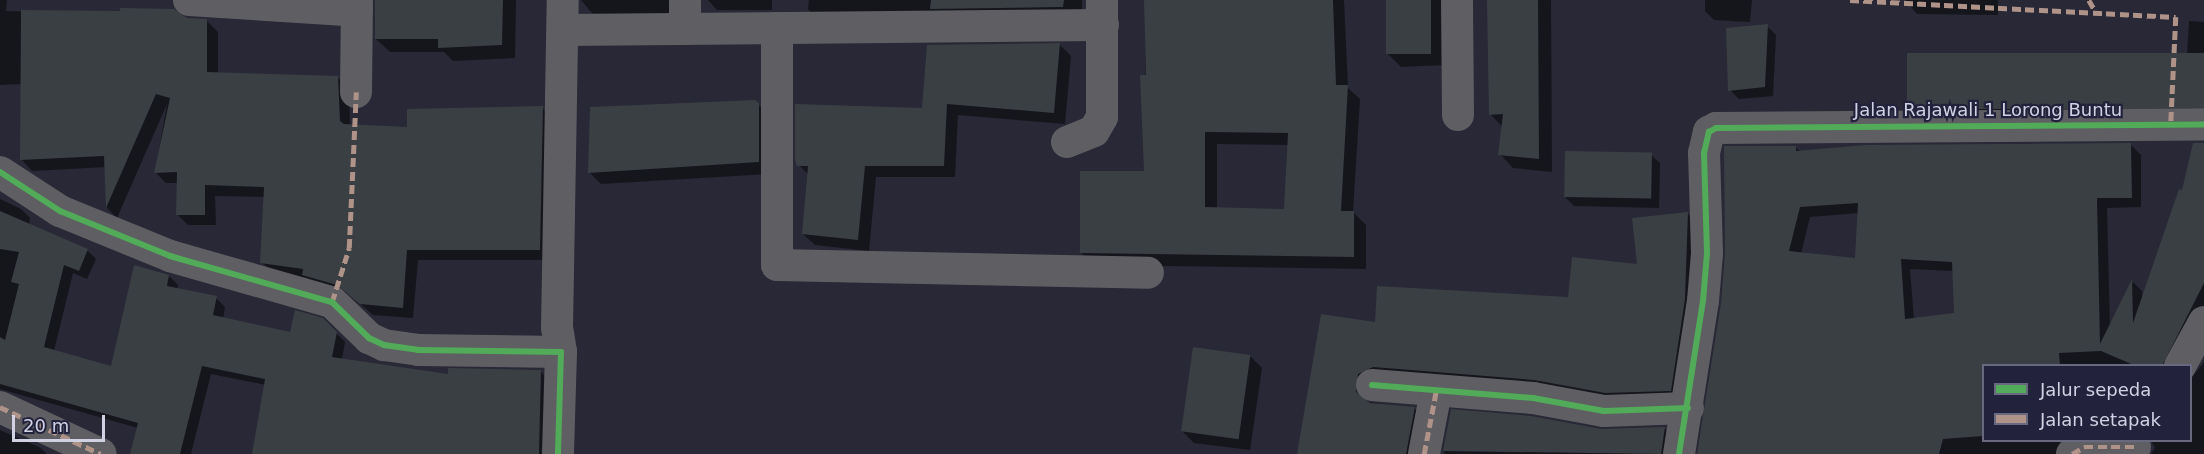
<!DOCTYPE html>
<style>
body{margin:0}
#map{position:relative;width:2204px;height:454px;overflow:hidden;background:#282836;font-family:"DejaVu Sans",sans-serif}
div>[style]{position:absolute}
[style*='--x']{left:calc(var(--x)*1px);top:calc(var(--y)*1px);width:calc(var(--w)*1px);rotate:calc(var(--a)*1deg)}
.shadow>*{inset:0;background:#0007}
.building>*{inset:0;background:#3a3f44;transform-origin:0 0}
.minor>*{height:32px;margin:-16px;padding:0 16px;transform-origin:16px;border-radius:16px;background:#5e5e63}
.quiet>*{height:4.5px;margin-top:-2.25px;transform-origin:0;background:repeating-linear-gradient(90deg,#af9288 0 9px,transparent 0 13.5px)}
.cycleway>*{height:6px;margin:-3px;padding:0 3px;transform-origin:3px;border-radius:3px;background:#51ab58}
span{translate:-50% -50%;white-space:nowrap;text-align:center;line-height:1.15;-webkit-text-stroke:4.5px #22223c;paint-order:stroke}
.street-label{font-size:18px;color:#d0d1e3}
.legend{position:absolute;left:1982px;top:364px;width:210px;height:78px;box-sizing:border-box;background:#22223c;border:2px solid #68687f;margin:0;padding:8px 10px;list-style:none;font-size:18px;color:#d0d1e3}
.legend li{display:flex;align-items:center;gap:12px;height:30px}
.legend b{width:30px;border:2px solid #68687f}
.scale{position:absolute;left:12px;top:415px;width:93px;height:27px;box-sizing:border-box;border:3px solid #d0d1e3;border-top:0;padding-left:8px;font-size:18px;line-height:21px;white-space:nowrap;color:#d0d1e3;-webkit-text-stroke:4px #22223c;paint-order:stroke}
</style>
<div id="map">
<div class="shadow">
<div style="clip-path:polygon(0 0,7px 0,6px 11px,176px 14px,187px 19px,207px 21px,218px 32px,218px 73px,338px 78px,349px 89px,350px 126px,409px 129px,542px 108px,553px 119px,551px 260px,418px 260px,413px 318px,373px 315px,350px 295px,314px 285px,307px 278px,273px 273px,262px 262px,265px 197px,215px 196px,216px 225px,188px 225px,177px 214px,178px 183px,166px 183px,155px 172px,167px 104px,117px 218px,107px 208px,106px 167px,32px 171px,22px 160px,22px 84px,0 85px)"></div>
<div style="clip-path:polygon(376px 0,516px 0,515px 58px,453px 61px,444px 52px,390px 52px,376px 39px)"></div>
<div style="clip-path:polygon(581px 0,690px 0,680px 22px,596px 18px)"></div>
<div style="clip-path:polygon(708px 0,772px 0,772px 10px,717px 10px)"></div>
<div style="clip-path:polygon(809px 0,1082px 0,1082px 20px,822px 23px,808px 9px)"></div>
<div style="clip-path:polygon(evenodd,1146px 0,1344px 0,1348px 88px,1360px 99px,1353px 212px,1366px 225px,1366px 269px,1094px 265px,1081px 253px,1145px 173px,1146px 0,1217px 144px,1289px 145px,1285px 211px,1217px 209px,1217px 144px)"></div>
<div style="clip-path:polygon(1387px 0,1444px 0,1444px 65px,1401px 67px,1387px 53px)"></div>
<div style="clip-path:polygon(1488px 0,1551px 0,1552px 172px,1513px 168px,1500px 154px,1503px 127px,1490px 114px)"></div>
<div style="clip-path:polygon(1705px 0,1752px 0,1750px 22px,1714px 20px,1705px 11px)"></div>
<div style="clip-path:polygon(1905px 0,1998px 0,1998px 15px,1917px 14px)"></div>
<div style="clip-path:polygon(2189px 21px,2204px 22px,2204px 117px,1919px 119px,1909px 108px,2187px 55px)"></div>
<div style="clip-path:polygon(1767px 26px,1776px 35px,1773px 96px,1739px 99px,1730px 90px)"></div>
<div style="clip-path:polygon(1060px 45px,1071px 56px,1065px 124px,958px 115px,955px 177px,876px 177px,869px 251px,815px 245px,803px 234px,809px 175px,799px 165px)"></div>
<div style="clip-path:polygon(755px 101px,770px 117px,770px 174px,601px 184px,589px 172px)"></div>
<div style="clip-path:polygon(evenodd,2204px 143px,2204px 313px,2178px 366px,1984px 366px,1984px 440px,2190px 440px,2190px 380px,2204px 362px,2204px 454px,2151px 454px,2155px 448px,2151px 441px,2086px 441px,2068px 454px,1697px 454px,1707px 408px,1795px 147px,1801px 152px,2131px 145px,2141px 155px,2141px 207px,2107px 208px,2110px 329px,2133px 282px,2142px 291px,2142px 299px,2204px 143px,1859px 213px,1857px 260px,1801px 254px,1810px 217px,1859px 213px,2204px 143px,1910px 269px,1954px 271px,1955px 314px,1914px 320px,1910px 269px)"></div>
<div style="clip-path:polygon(1651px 155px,1660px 163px,1659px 208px,1574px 206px,1565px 197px)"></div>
<div style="clip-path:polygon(0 199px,21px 209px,30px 218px,29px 225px,87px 250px,96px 259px,87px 279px,73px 273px,54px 351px,112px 368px,169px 276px,178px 285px,177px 290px,216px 298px,225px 307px,223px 319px,291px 334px,322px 319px,345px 342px,342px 360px,450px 376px,540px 371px,549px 380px,547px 454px,254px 454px,266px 385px,211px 374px,191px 454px,132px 454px,138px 428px,0 389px)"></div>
<div style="clip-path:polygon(1687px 213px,1697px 223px,1680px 400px,1363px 394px,1367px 402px,1414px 408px,1424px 418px,1419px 454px,1299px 454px,1376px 324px,1569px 298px,1639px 266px)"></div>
<div style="clip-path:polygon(1250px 356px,1262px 368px,1250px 450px,1194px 443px,1182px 431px)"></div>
<div style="clip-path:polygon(1452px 411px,1601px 430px,1664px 428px,1674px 438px,1672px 454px,1444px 454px)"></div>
<div style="clip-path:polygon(0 430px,39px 447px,47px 454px,0 454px)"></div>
</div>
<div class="building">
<div style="clip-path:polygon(375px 0,503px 0,502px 45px,438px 48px,438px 39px,375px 39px)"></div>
<div style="clip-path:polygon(931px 0,1064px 0,1063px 7px,930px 9px)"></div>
<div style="clip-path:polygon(evenodd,1144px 0,1333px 0,1336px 85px,1348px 85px,1341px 211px,1354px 211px,1354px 257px,1080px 253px,1080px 171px,1144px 171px,1140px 75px,1146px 75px,1144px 0,1205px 132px,1288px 133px,1284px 209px,1205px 207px,1205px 132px)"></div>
<div style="left:1386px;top:0;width:45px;height:54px"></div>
<div style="clip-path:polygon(1487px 0,1538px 0,1539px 159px,1498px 155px,1503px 114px,1489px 115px)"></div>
<div style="clip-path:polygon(120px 8px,174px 9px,187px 18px,207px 19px,207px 72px,338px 76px,340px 121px,344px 124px,407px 127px,407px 109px,543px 106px,540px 250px,407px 250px,403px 308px,360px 304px,337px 285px,302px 275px,303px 269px,260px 263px,264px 187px,205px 185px,205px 215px,176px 215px,177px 172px,154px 173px,170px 98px,156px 94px,106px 208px,104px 156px,20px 160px,21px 10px,120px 11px)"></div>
<div style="clip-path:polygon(1768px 24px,1765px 87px,1728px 91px,1726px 28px)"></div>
<div style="clip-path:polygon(1060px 43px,1054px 113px,947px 104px,944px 166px,865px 166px,858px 240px,802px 234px,808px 166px,797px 166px,795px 160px,795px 104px,922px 108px,927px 45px)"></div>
<div style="left:1907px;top:53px;width:297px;height:56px"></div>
<div style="clip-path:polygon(755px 100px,759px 103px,759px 162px,588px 173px,590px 107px)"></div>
<div style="clip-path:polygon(evenodd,2131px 143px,2132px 198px,2097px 198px,2100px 344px,2132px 279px,2133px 323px,2179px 189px,2182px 190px,2193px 143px,2204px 143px,2204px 283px,2162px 366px,2136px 366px,2101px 351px,2059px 353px,2060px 366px,1983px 366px,1983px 436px,1943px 439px,1939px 454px,1697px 454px,1721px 303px,1725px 253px,1724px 146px,1796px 146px,1796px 151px,1865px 145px,2131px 143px,1858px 203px,1855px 258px,1789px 251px,1800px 207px,1858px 203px,2131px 143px,1901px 259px,1952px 262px,1954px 313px,1905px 319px,1901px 259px)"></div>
<div style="left:1565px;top:151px;width:87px;height:46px;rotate:1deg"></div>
<div style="clip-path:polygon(0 211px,88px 249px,79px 271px,64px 265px,44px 347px,111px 366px,134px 265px,169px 275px,167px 286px,217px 296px,213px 315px,290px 332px,295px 310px,323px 318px,337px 332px,332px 357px,448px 374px,448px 368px,541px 370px,539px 454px,252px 454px,265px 379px,202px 366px,180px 454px,130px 454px,138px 423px,0 384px,0 337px,5px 340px,19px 284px,11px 282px,19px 252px,0 249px)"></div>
<div style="clip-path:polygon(1688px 212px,1685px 299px,1671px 391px,1605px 393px,1534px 380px,1373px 367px,1358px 374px,1356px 392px,1370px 403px,1415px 407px,1406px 454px,1297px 454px,1321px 314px,1375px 322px,1377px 286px,1568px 297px,1572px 257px,1637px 264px,1632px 218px)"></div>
<div style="left:1193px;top:347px;width:58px;height:85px;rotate:8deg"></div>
<div style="clip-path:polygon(1451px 409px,1531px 416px,1601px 429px,1665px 427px,1661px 454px,1443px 451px)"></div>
</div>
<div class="minor">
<div style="--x:189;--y:0;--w:168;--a:3.7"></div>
<div style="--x:685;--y:0;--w:29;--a:90"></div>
<div style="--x:1457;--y:0;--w:115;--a:89.5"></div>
<div style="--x:777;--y:28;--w:237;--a:90"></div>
<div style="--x:777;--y:265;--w:371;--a:1.2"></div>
<div style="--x:564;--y:30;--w:539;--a:-0.53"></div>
<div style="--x:356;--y:92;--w:92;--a:-89.4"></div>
<div style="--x:1067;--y:142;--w:29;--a:-22"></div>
<div style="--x:1094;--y:131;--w:16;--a:-60"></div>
<div style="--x:1102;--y:117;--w:117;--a:-90"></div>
<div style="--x:0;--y:172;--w:72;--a:33"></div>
<div style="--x:60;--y:211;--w:119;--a:22.2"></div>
<div style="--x:170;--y:256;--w:168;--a:15.9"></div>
<div style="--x:332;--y:302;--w:52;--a:44.2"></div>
<div style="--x:369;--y:338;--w:17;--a:25"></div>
<div style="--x:384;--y:345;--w:34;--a:8"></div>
<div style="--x:418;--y:350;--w:143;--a:0.8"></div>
<div style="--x:561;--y:352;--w:102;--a:91.7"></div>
<div style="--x:561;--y:352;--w:24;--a:-99"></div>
<div style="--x:557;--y:328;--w:328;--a:-89"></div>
<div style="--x:2180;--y:366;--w:50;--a:-61.4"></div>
<div style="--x:1372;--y:385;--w:162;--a:4.6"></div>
<div style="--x:1533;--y:398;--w:72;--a:10.4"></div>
<div style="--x:1604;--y:411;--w:84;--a:-2"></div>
<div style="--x:0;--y:407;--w:111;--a:25"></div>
<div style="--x:1424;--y:454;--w:64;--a:-79.2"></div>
<div style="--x:1679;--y:454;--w:155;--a:-81.1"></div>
<div style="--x:1703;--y:301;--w:48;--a:-85.2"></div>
<div style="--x:1707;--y:253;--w:100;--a:-91.7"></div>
<div style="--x:1704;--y:153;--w:22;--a:-77"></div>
<div style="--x:1709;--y:132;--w:8;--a:-30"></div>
<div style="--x:1716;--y:128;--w:488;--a:-0.4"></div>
<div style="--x:2072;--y:454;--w:14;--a:-30"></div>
<div style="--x:2084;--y:447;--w:51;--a:0"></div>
</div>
<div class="quiet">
<div style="--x:1850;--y:0;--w:326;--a:3"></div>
<div style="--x:2176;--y:17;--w:107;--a:92.7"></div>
<div style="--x:2089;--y:0;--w:16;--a:60"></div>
<div style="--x:332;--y:302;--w:57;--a:-72.5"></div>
<div style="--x:349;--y:248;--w:156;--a:-87.4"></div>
<div style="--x:0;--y:407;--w:111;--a:25"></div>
<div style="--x:1424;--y:454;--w:64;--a:-79.2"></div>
<div style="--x:2072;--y:454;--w:14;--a:-30"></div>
<div style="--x:2084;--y:447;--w:51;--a:0"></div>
</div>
<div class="cycleway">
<div style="--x:0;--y:172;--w:72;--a:33"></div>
<div style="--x:60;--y:211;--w:119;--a:22.2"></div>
<div style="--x:170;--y:256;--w:168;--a:15.9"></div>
<div style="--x:332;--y:302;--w:52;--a:44.2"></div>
<div style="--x:369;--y:338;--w:17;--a:25"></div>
<div style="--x:384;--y:345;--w:34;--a:8"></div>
<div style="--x:418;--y:350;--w:143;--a:0.8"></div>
<div style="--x:561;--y:352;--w:102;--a:91.7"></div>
<div style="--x:1372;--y:385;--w:162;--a:4.6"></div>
<div style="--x:1533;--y:398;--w:72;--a:10.4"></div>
<div style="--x:1604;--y:411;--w:84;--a:-2"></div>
<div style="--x:1679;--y:454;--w:155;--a:-81.1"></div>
<div style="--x:1703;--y:301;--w:48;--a:-85.2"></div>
<div style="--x:1707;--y:253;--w:100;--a:-91.7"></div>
<div style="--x:1704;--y:153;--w:22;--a:-77"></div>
<div style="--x:1709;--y:132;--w:8;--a:-30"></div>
<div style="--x:1716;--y:128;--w:488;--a:-0.4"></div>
</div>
<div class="street-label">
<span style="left:1988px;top:110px">Jalan Rajawali 1 Lorong Buntu</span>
</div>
<ul class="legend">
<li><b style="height:8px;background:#51ab58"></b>Jalur sepeda</li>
<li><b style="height:8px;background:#af9288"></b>Jalan setapak</li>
</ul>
<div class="scale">20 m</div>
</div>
